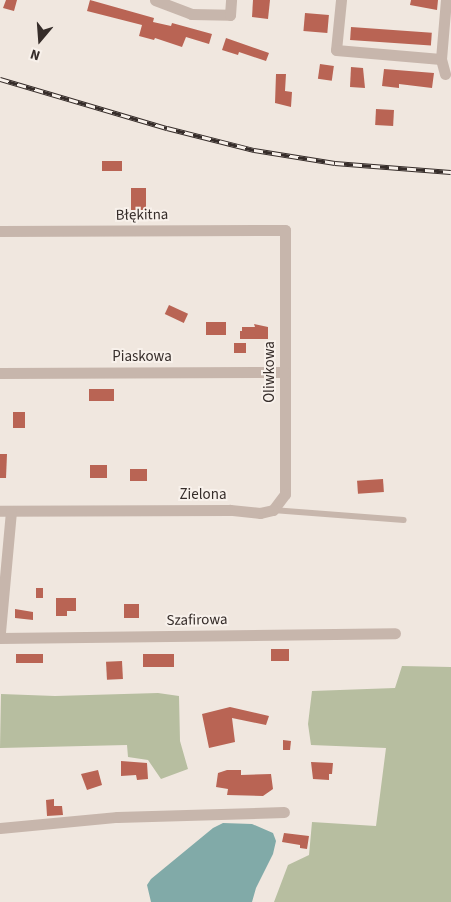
<!DOCTYPE html>
<meta charset="utf-8">
<style>
body{margin:0}
#map{position:relative;width:451px;height:902px;overflow:hidden;background:#f0e7df;font-family:"Source Sans 3",sans-serif}
div>[style]{position:absolute}
[style*='--x']{left:calc(var(--x)*1px);top:calc(var(--y)*1px);width:calc(var(--w)*1px);rotate:calc(var(--a)*1deg)}
.green>*{inset:0;background:#b7bea0}
.water>*{inset:0;background:#81aaa8}
.building>*{inset:0;background:#b96454;transform-origin:0 0}
.service>*{height:5.5px;margin:-2.75px;padding:0 2.75px;transform-origin:2.75px;border-radius:2.75px;background:#c7b6ac}
.minor>*{height:11px;margin:-5.5px;padding:0 5.5px;transform-origin:5.5px;border-radius:5.5px;background:#c7b6ac}
.rail>*{height:5px;margin-top:-2.5px;transform-origin:0;background:repeating-linear-gradient(90deg,#f8f1eb 0 9px,#362d2a 0 18px);box-sizing:border-box;border-block:1px solid #362d2a}
span{translate:-50% -50%;white-space:nowrap;text-align:center;line-height:1.15;-webkit-text-stroke:4px #f8f1eb;paint-order:stroke}
.street-label{font-size:15px;color:#362d2a}
.north{position:absolute;left:15px;top:15px;width:50px;height:50px;-webkit-text-stroke:4px #f8f1eb;paint-order:stroke;rotate:198deg;font-size:14px;font-weight:700;line-height:20px;text-align:center;color:#362d2a}
.north::after{content:'';display:block;margin:auto;width:18px;height:22px;background:#362d2a;clip-path:polygon(50% 0,100% 100%,50% 72%,0 100%)}
</style>
<div id="map">
<div class="green">
<div style="clip-path:polygon(402px 666px,451px 667px,451px 902px,274px 902px,288px 865px,309px 855px,312px 822px,376px 826px,386px 748px,311px 745px,308px 724px,312px 691px,395px 688px)"></div>
<div style="clip-path:polygon(158px 693px,179px 696px,180px 741px,188px 769px,161px 779px,148px 760px,128px 757px,127px 745px,0 748px,1px 694px,55px 696px)"></div>
</div>
<div class="water">
<div style="clip-path:polygon(223px 823px,252px 824px,273px 833px,276px 841px,273px 854px,256px 888px,252px 902px,151px 902px,147px 885px,151px 879px,213px 828px)"></div>
</div>
<div class="building">
<div style="clip-path:polygon(6px 0,17px 0,14px 11px,3px 8px)"></div>
<div style="clip-path:polygon(90px 0,154px 18px,153px 22px,171px 26px,172px 23px,212px 34px,209px 44px,186px 37px,182px 47px,155px 38px,154px 40px,139px 36px,142px 25px,87px 11px)"></div>
<div style="clip-path:polygon(253px 0,270px 0,268px 19px,252px 17px)"></div>
<div style="clip-path:polygon(411px 0,438px 0,437px 10px,410px 5px)"></div>
<div style="left:305px;top:13px;width:24px;height:18px;rotate:5deg"></div>
<div style="left:351px;top:27px;width:81px;height:13px;rotate:4deg"></div>
<div style="clip-path:polygon(226px 38px,269px 53px,266px 61px,239px 52px,238px 55px,222px 50px)"></div>
<div style="left:320px;top:64px;width:14px;height:15px;rotate:8deg"></div>
<div style="clip-path:polygon(351px 67px,363px 68px,365px 88px,350px 87px)"></div>
<div style="clip-path:polygon(384px 69px,434px 73px,432px 88px,399px 84px,399px 88px,382px 86px)"></div>
<div style="clip-path:polygon(276px 74px,286px 74px,285px 91px,292px 92px,291px 107px,275px 103px)"></div>
<div style="left:376px;top:109px;width:18px;height:16px;rotate:3deg"></div>
<div style="left:102px;top:161px;width:20px;height:10px"></div>
<div style="left:131px;top:188px;width:15px;height:22px"></div>
<div style="left:169px;top:305px;width:21px;height:10px;rotate:25deg"></div>
<div style="left:206px;top:322px;width:20px;height:13px"></div>
<div style="clip-path:polygon(254px 324px,268px 327px,268px 339px,240px 339px,240px 331px,242px 331px,242px 327px,255px 327px)"></div>
<div style="left:234px;top:343px;width:12px;height:10px"></div>
<div style="left:89px;top:389px;width:25px;height:12px"></div>
<div style="left:13px;top:412px;width:12px;height:16px"></div>
<div style="clip-path:polygon(0 454px,7px 454px,6px 478px,0 478px)"></div>
<div style="left:90px;top:465px;width:17px;height:13px"></div>
<div style="left:130px;top:469px;width:17px;height:12px"></div>
<div style="left:383px;top:479px;width:13px;height:26px;rotate:86deg"></div>
<div style="left:36px;top:588px;width:7px;height:10px"></div>
<div style="clip-path:polygon(56px 598px,76px 598px,76px 611px,67px 611px,67px 616px,56px 616px)"></div>
<div style="left:124px;top:604px;width:15px;height:14px"></div>
<div style="clip-path:polygon(15px 609px,33px 612px,33px 620px,15px 618px)"></div>
<div style="left:271px;top:649px;width:18px;height:12px"></div>
<div style="left:16px;top:654px;width:27px;height:9px"></div>
<div style="left:143px;top:654px;width:31px;height:13px"></div>
<div style="left:122px;top:661px;width:18px;height:16px;rotate:87deg"></div>
<div style="clip-path:polygon(230px 707px,269px 716px,266px 725px,232px 718px,235px 742px,209px 748px,202px 714px)"></div>
<div style="clip-path:polygon(283px 740px,291px 741px,290px 750px,283px 750px)"></div>
<div style="clip-path:polygon(121px 761px,147px 763px,148px 779px,137px 780px,136px 775px,121px 776px)"></div>
<div style="clip-path:polygon(311px 762px,333px 763px,332px 774px,329px 774px,329px 780px,313px 779px)"></div>
<div style="clip-path:polygon(98px 770px,102px 785px,87px 790px,81px 774px)"></div>
<div style="clip-path:polygon(227px 770px,241px 770px,241px 775px,271px 774px,273px 789px,263px 796px,227px 795px,228px 789px,216px 787px,218px 773px)"></div>
<div style="clip-path:polygon(54px 799px,54px 806px,62px 806px,63px 815px,47px 816px,46px 800px)"></div>
<div style="clip-path:polygon(284px 833px,309px 836px,307px 849px,300px 848px,300px 845px,282px 842px)"></div>
</div>
<div class="service">
<div style="--x:273;--y:510;--w:131;--a:4.4"></div>
</div>
<div class="minor">
<div style="--x:155;--y:0;--w:39;--a:21"></div>
<div style="--x:191;--y:14;--w:39;--a:1"></div>
<div style="--x:230;--y:15;--w:15;--a:-86"></div>
<div style="--x:341;--y:0;--w:50;--a:95.7"></div>
<div style="--x:336;--y:50;--w:105;--a:4.9"></div>
<div style="--x:445;--y:74;--w:16;--a:-105"></div>
<div style="--x:441;--y:59;--w:59;--a:-85.2"></div>
<div style="--x:0;--y:231;--w:285;--a:-0.2"></div>
<div style="--x:285;--y:230;--w:264;--a:90"></div>
<div style="--x:285;--y:494;--w:20;--a:127"></div>
<div style="--x:273;--y:510;--w:13;--a:167"></div>
<div style="--x:260;--y:513;--w:30;--a:-174"></div>
<div style="--x:230;--y:510;--w:230;--a:179.8"></div>
<div style="--x:0;--y:373;--w:285;--a:-0.2"></div>
<div style="--x:0;--y:632;--w:121;--a:-84.8"></div>
<div style="--x:0;--y:638;--w:395;--a:-0.7"></div>
<div style="--x:0;--y:828;--w:118;--a:-5.4"></div>
<div style="--x:117;--y:817;--w:167;--a:-1.7"></div>
</div>
<div class="rail">
<div style="--x:0;--y:79;--w:174;--a:16.4"></div>
<div style="--x:167;--y:128;--w:90;--a:14.2"></div>
<div style="--x:254;--y:150;--w:82;--a:9.1"></div>
<div style="--x:335;--y:163;--w:116;--a:4.4"></div>
</div>
<div class="street-label">
<span style="left:142px;top:215px;rotate:-1deg">Błękitna</span>
<span style="left:142px;top:357px">Piaskowa</span>
<span style="left:270px;top:372px;rotate:-90deg">Oliwkowa</span>
<span style="left:203px;top:495px">Zielona</span>
<span style="left:197px;top:620px;rotate:-1deg">Szafirowa</span>
</div>
<div class="north">N</div>
</div>
